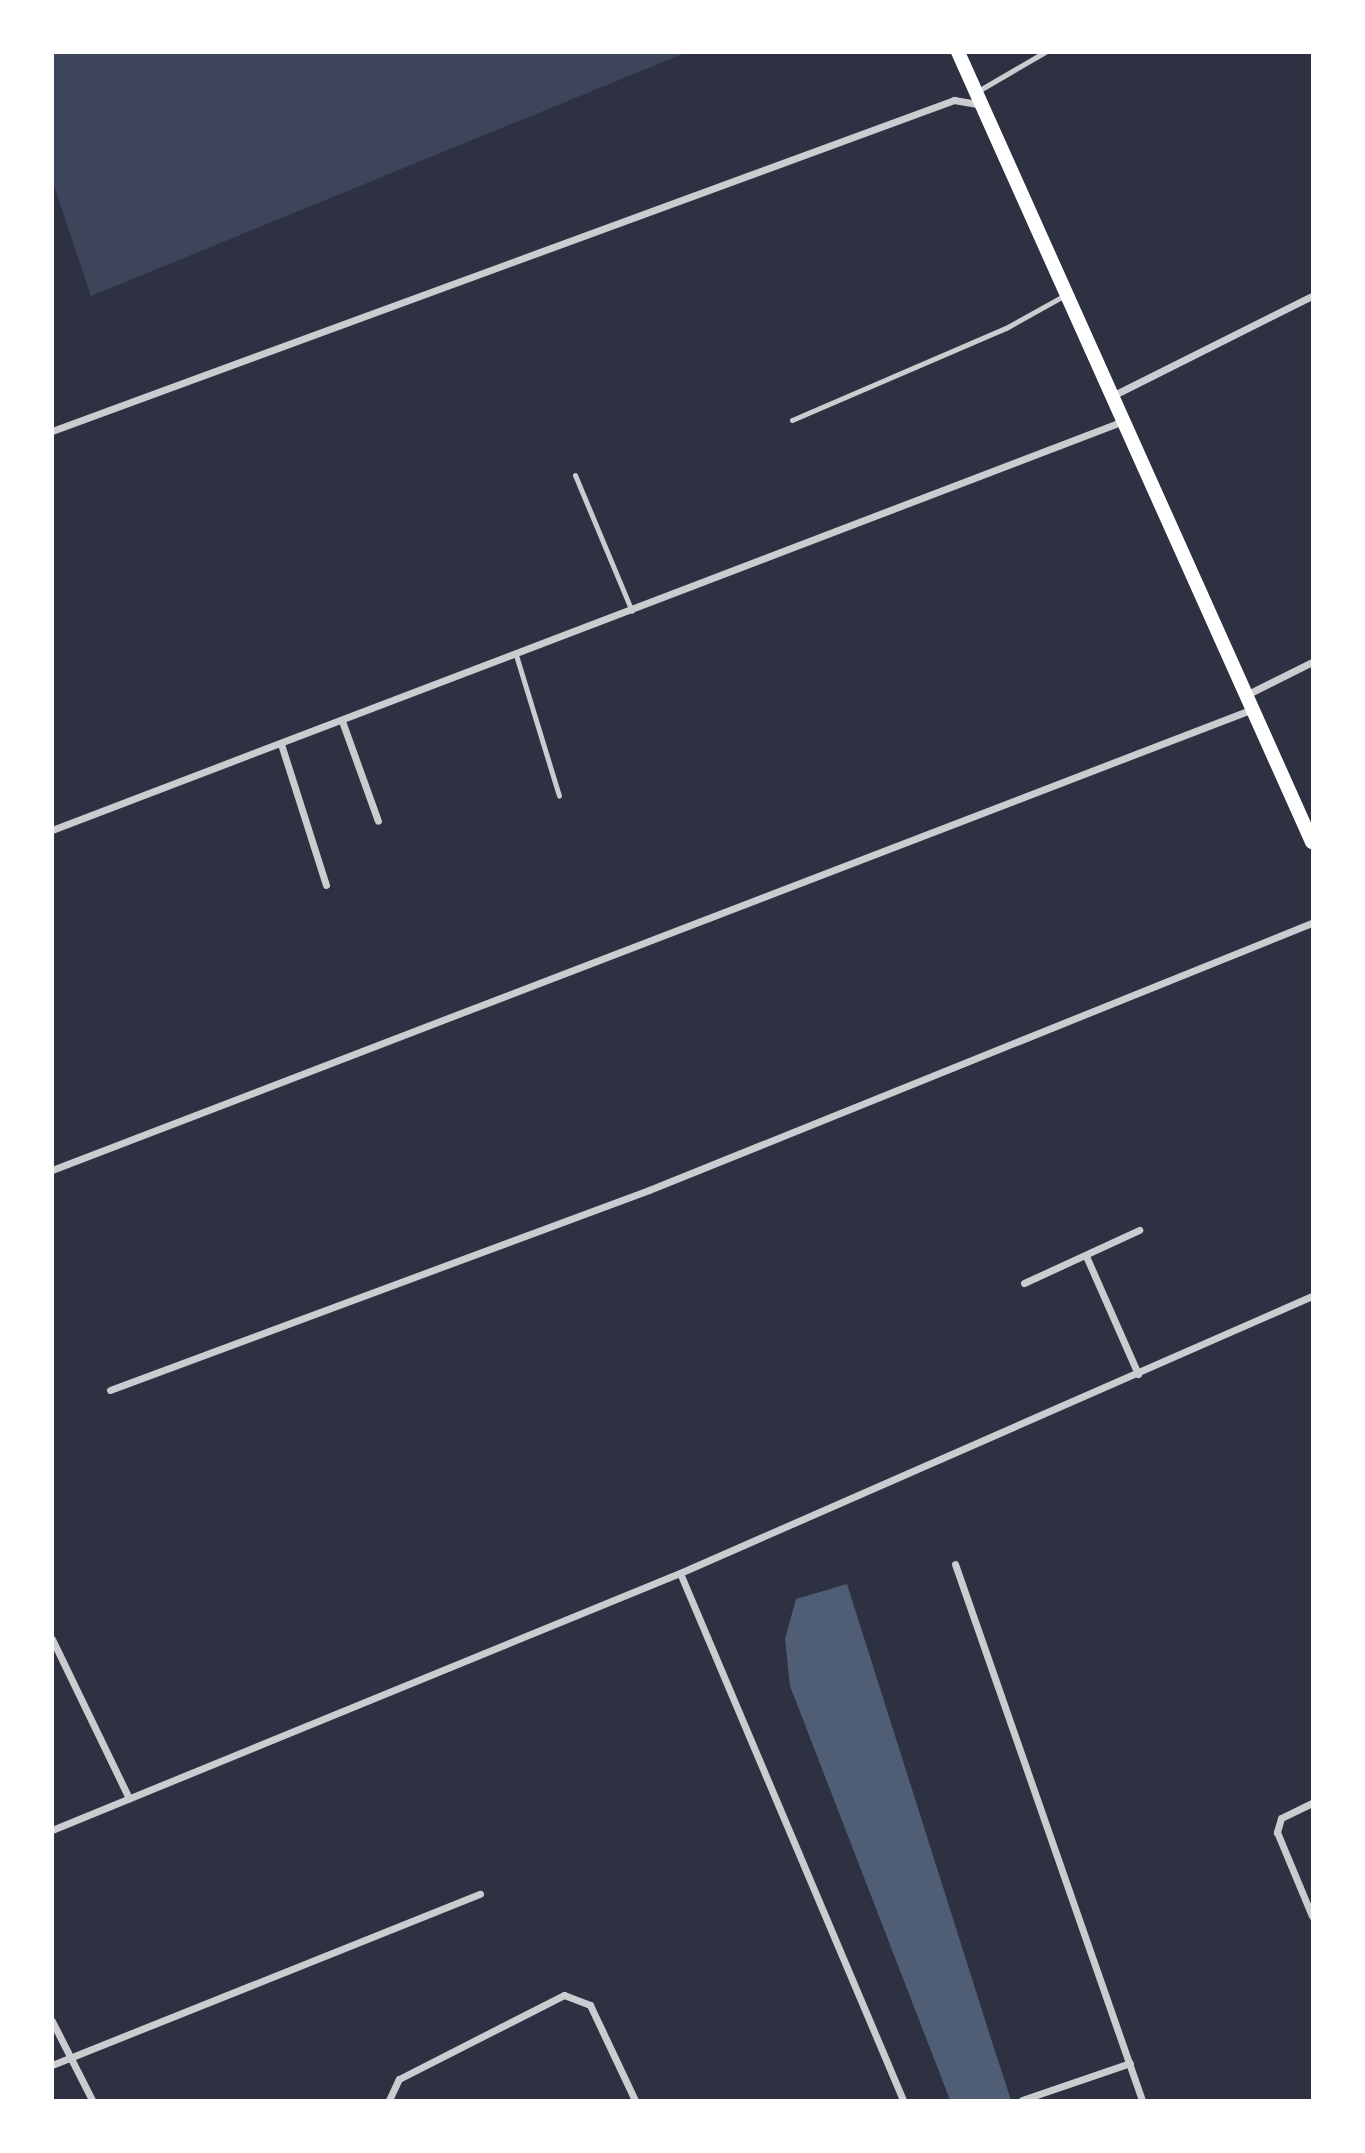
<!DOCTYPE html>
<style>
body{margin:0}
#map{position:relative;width:1365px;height:2153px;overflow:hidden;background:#2d3142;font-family:"Work Sans",sans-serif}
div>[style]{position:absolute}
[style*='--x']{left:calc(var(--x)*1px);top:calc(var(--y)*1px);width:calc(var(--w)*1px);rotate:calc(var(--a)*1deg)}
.green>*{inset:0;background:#3c4559}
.water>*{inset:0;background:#4f5d75}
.service>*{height:5px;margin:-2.5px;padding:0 2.5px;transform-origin:2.5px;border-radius:2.5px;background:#caccd0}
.minor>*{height:7px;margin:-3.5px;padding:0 3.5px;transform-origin:3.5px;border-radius:3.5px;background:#caccd0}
.secondary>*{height:14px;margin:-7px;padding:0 7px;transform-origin:7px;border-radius:7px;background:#fff}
span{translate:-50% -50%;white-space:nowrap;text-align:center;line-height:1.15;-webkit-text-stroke:5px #fff;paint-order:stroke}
.frame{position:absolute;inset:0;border:54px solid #fff;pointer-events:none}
</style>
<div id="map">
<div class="green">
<div style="clip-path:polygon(52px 53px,53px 52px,685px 53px,91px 296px,53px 183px)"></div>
</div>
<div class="water">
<div style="clip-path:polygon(847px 1584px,993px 2045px,1011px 2100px,950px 2100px,790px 1686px,785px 1639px,796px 1599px)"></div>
</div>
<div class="service">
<div style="--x:978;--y:91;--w:78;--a:-30.2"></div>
<div style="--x:792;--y:420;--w:233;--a:-23.3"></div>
<div style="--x:1006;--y:328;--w:68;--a:-29.2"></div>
<div style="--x:575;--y:475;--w:147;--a:67.3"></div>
<div style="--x:516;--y:655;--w:147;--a:73"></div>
</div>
<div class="minor">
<div style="--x:1110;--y:397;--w:226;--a:-26.6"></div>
<div style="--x:52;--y:431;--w:961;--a:-20.15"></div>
<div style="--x:954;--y:100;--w:29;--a:10"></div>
<div style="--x:1248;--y:694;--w:72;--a:-26.6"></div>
<div style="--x:342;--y:721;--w:106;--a:70.2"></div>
<div style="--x:281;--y:744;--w:148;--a:72.3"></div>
<div style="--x:52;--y:830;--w:1144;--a:-20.89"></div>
<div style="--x:52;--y:1170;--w:1286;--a:-21"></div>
<div style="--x:1086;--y:1256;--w:129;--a:66.2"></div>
<div style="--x:1024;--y:1283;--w:127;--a:-24.7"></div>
<div style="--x:110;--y:1390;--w:575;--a:-20.36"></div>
<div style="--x:649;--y:1190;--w:715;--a:-21.94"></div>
<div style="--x:955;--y:1564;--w:568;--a:70.77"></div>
<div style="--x:680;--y:1573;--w:572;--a:67.06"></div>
<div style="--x:52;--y:1639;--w:177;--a:64.2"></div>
<div style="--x:1312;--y:1803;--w:34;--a:154"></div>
<div style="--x:1281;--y:1818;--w:15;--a:106"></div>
<div style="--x:1277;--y:1832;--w:91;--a:67.4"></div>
<div style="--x:52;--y:1830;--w:679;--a:-22.26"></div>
<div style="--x:680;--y:1573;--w:690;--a:-23.67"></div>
<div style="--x:52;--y:2021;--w:89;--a:63.1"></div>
<div style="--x:52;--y:2065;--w:461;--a:-21.8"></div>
<div style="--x:389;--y:2100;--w:23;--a:-65"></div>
<div style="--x:399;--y:2079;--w:185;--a:-27"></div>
<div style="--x:564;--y:1995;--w:28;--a:21"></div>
<div style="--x:590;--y:2005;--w:105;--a:64.7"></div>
<div style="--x:1022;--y:2100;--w:114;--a:-18.9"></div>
</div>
<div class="secondary">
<div style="--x:958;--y:52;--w:866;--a:65.86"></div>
</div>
<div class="frame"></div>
</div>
